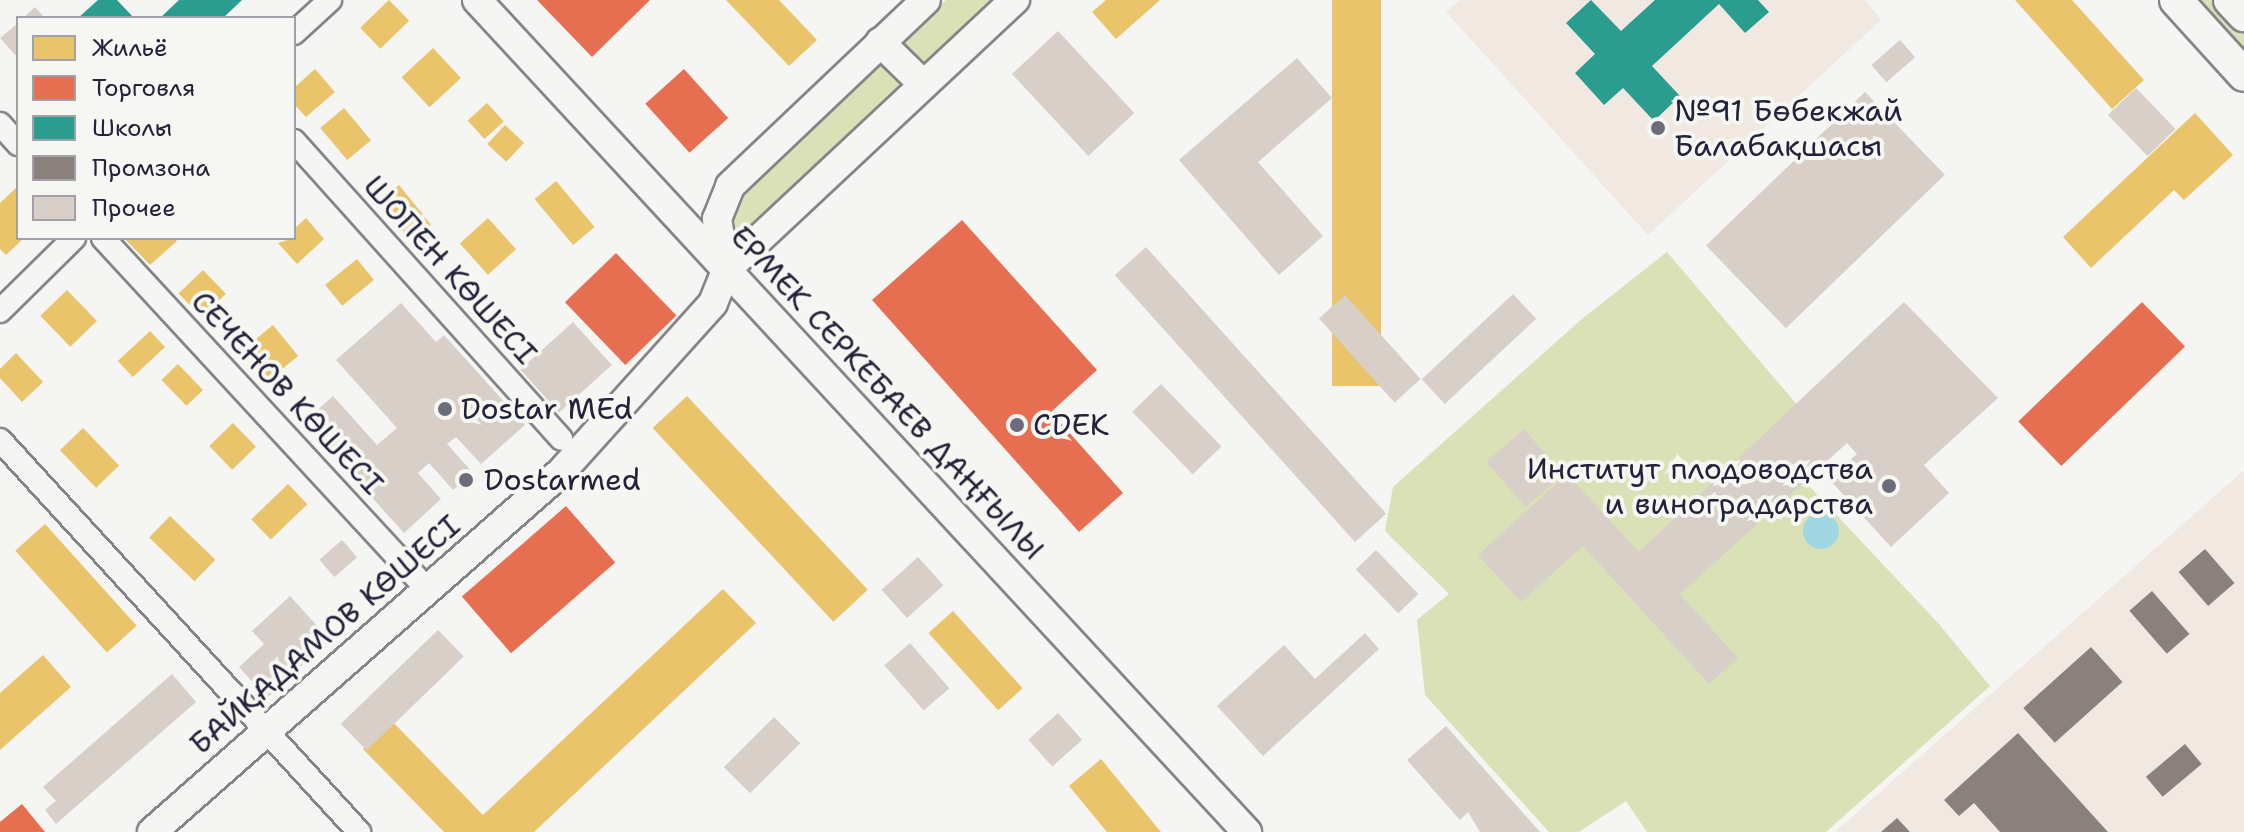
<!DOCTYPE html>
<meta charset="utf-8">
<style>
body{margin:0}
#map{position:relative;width:2244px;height:832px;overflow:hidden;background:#f5f5f3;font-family:"Shantell Sans",sans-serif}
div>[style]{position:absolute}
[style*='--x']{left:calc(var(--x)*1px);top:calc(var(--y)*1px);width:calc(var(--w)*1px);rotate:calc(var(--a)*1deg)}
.built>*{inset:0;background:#f1e9e1}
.green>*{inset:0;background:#dae1b6}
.water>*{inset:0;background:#a1d7e2}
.round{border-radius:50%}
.homes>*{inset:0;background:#e9c46a;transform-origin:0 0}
.shops>*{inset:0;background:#e76f51;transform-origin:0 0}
.schools>*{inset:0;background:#2a9d8f}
.industry>*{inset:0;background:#8a817c;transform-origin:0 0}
.building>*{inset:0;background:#d8d0c8;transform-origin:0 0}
.roads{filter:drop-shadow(2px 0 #858589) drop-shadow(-2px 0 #858589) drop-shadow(0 2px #858589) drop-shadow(0 -2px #858589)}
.minor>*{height:22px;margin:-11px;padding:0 11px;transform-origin:11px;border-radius:11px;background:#f5f5f3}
.tertiary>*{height:28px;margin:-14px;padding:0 14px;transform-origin:14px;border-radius:14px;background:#f5f5f3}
.secondary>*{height:32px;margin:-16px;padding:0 16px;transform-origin:16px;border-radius:16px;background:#f5f5f3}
.dots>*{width:22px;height:22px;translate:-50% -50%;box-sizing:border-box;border:4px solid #f6f6f2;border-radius:50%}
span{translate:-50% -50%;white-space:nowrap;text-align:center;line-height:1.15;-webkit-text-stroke:8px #f6f6f2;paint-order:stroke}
.poi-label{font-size:30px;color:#22223b}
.left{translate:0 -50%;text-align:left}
.right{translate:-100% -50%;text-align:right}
.street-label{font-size:30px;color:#22223b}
.legend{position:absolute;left:16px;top:16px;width:280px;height:224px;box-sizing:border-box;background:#f6f6f2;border:2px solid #a1a1a9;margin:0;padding:10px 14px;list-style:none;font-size:24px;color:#22223b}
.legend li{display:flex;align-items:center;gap:16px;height:40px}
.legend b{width:40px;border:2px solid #a1a1a9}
</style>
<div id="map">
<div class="built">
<div style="clip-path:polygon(1460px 0,1865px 0,1881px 20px,1648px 235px,1446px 12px)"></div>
<div style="clip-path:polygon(2244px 470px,2244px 832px,1835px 832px)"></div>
</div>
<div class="green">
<div style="clip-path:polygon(946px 0,1008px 0,730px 259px,726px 203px)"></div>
<div style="clip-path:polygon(2193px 0,2222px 0,2244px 24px,2244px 56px)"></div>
<div style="clip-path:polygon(1667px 252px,1799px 407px,1767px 441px,1938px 623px,1990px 686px,1826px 832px,1647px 832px,1626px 801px,1579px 832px,1549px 832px,1425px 695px,1417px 620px,1449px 594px,1385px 531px,1393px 487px,1583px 318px)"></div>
</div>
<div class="water">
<div class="round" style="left:1803px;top:513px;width:36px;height:36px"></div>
</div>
<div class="homes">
<div style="left:389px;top:0;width:29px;height:40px;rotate:46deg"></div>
<div style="clip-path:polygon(726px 0,779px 0,817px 40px,789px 66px)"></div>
<div style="clip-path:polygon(1106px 0,1160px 0,1116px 39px,1092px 12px)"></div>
<div style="left:1332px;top:0;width:49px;height:386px"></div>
<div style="clip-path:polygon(2015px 0,2072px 0,2144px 80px,2112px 109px)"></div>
<div style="left:433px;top:48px;width:41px;height:43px;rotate:47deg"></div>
<div style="clip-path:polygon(315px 69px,335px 92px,306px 117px,294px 104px,294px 88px)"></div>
<div style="left:487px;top:103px;width:25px;height:26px;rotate:48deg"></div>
<div style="left:344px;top:108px;width:42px;height:31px;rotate:50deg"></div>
<div style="clip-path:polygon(2195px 113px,2233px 155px,2184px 200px,2174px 190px,2091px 268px,2063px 237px)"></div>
<div style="left:505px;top:125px;width:26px;height:26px;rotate:43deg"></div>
<div style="left:556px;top:181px;width:60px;height:28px;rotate:50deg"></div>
<div style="left:399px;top:185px;width:51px;height:26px;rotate:51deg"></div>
<div style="clip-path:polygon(18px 186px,18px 238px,24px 238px,6px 255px,0 249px,0 203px)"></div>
<div style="clip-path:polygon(306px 218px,324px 239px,297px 264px,278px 243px,294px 238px,294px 229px)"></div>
<div style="left:488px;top:218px;width:42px;height:38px;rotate:48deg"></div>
<div style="clip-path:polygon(124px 238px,174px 238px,177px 241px,150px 265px)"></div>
<div style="left:357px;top:259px;width:27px;height:41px;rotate:51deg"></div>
<div style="left:203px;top:270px;width:33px;height:34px;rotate:46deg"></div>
<div style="left:67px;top:290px;width:43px;height:37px;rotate:46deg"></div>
<div style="left:273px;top:325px;width:40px;height:37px;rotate:51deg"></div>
<div style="left:150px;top:331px;width:22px;height:44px;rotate:47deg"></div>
<div style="clip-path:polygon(16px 353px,43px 382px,22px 402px,0 378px,0 369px)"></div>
<div style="left:178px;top:364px;width:36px;height:23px;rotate:46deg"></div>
<div style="left:687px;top:396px;width:265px;height:47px;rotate:47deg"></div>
<div style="left:233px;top:423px;width:33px;height:33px;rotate:46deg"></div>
<div style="left:83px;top:428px;width:52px;height:32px;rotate:46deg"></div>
<div style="left:288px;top:484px;width:28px;height:51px;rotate:46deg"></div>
<div style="left:170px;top:516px;width:63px;height:30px;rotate:44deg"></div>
<div style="left:45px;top:524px;width:137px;height:40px;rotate:48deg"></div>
<div style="clip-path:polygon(723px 589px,756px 623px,534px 832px,444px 832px,363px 749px,393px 722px,483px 815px)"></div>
<div style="left:953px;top:611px;width:104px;height:33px;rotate:48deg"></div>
<div style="clip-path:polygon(43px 655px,71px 687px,0 750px,0 693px)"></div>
<div style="clip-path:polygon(1101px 759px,1161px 832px,1107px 832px,1069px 786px)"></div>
</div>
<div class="shops">
<div style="clip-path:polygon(537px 0,650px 0,592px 57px)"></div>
<div style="left:684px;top:69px;width:66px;height:52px;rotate:48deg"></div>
<div style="clip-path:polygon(962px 220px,1097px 370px,1051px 412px,1123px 493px,1079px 532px,872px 300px)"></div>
<div style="left:616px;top:253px;width:87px;height:71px;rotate:46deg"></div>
<div style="left:2142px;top:302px;width:62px;height:172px;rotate:46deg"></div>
<div style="left:566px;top:506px;width:75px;height:138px;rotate:49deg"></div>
<div style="clip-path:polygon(22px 804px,45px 832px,0 832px,0 822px)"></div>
</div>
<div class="schools">
<div style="clip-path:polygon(98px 0,117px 0,134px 18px,78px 18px)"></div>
<div style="clip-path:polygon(179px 0,242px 0,223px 18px,160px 18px)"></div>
<div style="clip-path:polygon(1591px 0,1621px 31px,1655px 0,1758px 0,1769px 12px,1745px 33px,1719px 4px,1652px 66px,1680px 96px,1654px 121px,1623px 88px,1604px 105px,1575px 73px,1595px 54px,1566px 23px)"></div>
</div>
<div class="industry">
<div style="left:2205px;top:549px;width:45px;height:35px;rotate:49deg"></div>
<div style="left:2152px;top:591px;width:57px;height:30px;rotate:49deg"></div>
<div style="left:2091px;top:647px;width:47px;height:91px;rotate:48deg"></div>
<div style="clip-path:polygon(2018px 733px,2108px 832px,2000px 832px,1974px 803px,1959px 816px,1944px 800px)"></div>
<div style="left:2185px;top:744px;width:26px;height:51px;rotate:50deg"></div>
<div style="clip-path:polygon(1897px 818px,1910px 832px,1881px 832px)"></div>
</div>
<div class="building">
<div style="clip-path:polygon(35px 7px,45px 18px,23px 18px)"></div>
<div style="clip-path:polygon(18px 23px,18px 58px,0 38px)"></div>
<div style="left:1058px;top:31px;width:112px;height:63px;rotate:47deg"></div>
<div style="left:1900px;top:40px;width:23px;height:38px;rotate:49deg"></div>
<div style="clip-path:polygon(1297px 58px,1332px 98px,1258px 162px,1323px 236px,1279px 275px,1179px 160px)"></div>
<div style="left:2136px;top:88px;width:57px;height:39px;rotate:46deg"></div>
<div style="left:1865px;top:92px;width:115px;height:221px;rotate:46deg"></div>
<div style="left:1146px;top:247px;width:359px;height:42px;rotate:48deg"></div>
<div style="left:1513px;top:294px;width:34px;height:125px;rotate:47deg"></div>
<div style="left:1345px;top:295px;width:113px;height:35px;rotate:48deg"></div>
<div style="clip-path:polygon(1904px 302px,1998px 398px,1924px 465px,1949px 493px,1891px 547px,1829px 479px,1857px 454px,1847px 443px,1680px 594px,1738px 658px,1709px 684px,1583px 546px,1521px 602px,1478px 555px,1567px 474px,1639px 552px)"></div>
<div style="clip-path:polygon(401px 303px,436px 342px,444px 335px,525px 425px,481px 464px,456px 437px,447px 444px,473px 473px,453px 490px,429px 463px,418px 473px,441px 499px,404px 533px,304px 422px,333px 396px,377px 445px,397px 428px,336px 360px)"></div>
<div style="left:573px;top:322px;width:58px;height:71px;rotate:48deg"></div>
<div style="left:1161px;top:384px;width:87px;height:40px;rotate:46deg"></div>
<div style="left:1524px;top:429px;width:60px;height:50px;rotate:49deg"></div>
<div style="left:342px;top:540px;width:23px;height:30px;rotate:49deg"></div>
<div style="left:1376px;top:550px;width:61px;height:28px;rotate:46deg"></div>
<div style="left:918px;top:557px;width:38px;height:49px;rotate:48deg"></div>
<div style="clip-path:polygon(290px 596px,330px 640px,267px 698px,239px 667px,264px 644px,252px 631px)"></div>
<div style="left:438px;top:630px;width:37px;height:135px;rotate:46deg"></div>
<div style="clip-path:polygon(1365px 633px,1379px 649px,1263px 756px,1217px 706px,1284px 645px,1315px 679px)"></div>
<div style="left:910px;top:643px;width:60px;height:34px;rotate:49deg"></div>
<div style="clip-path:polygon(172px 674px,196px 702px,56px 824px,45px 810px,56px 801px,43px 787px)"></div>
<div style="left:1058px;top:713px;width:36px;height:40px;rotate:48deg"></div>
<div style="left:774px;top:717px;width:37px;height:71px;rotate:45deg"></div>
<div style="clip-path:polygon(1446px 726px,1540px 832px,1480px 832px,1468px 812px,1460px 820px,1407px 760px)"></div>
</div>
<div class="roads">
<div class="minor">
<div style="--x:294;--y:33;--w:49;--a:-42.5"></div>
<div style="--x:0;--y:124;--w:27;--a:48"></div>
<div style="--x:294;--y:141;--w:400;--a:48.1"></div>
<div style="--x:103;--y:238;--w:476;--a:47.3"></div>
<div style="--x:0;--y:311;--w:104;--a:-44.6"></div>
<div style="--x:0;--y:440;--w:532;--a:47.52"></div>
</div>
<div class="tertiary">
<div style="--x:477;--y:0;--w:1134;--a:47.22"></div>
<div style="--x:880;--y:42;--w:60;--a:44.3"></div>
<div style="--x:726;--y:270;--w:52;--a:-100"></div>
<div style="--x:717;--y:219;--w:35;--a:-68"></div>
<div style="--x:730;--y:186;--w:270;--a:-43.5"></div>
<div style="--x:152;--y:832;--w:545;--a:-41.35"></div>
<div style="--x:561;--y:472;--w:227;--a:-48"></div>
<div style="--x:713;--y:303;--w:35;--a:-68"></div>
<div style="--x:726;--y:270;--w:396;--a:-43.1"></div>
</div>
<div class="secondary">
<div style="--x:2176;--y:0;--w:101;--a:47.8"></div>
<div style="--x:2230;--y:0;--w:21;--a:47"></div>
</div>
</div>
<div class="dots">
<div style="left:1658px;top:128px;background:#6c6c7b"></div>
<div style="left:445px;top:409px;background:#6c6c7b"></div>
<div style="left:1017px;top:425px;background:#6c6c7b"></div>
<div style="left:466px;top:480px;background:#6c6c7b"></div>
<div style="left:1889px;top:486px;background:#6c6c7b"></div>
</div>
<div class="poi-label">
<span class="left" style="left:1674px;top:128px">№91 Бөбекжай<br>Балабақшасы</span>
<span class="left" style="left:461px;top:409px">Dostar MEd</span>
<span class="left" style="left:1033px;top:425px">CDEK</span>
<span class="right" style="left:1873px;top:486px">Институт плодоводства<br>и виноградарства</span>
<span class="left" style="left:484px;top:480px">Dostarmed</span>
</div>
<div class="street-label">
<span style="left:450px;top:270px;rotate:48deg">ШОПЕН КӨШЕСІ</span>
<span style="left:287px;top:393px;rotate:47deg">СЕЧЕНОВ КӨШЕСІ</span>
<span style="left:887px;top:393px;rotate:47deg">ЕРМЕК СЕРКЕБАЕВ ДАҢҒЫЛЫ</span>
<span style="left:325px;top:635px;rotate:-41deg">БАЙҚАДАМОВ КӨШЕСІ</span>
</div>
<ul class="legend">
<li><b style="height:22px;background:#e9c46a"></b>Жильё</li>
<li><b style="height:22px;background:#e76f51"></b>Торговля</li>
<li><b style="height:22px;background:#2a9d8f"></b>Школы</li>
<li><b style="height:22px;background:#8a817c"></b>Промзона</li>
<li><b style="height:22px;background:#d8d0c8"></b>Прочее</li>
</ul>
</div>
